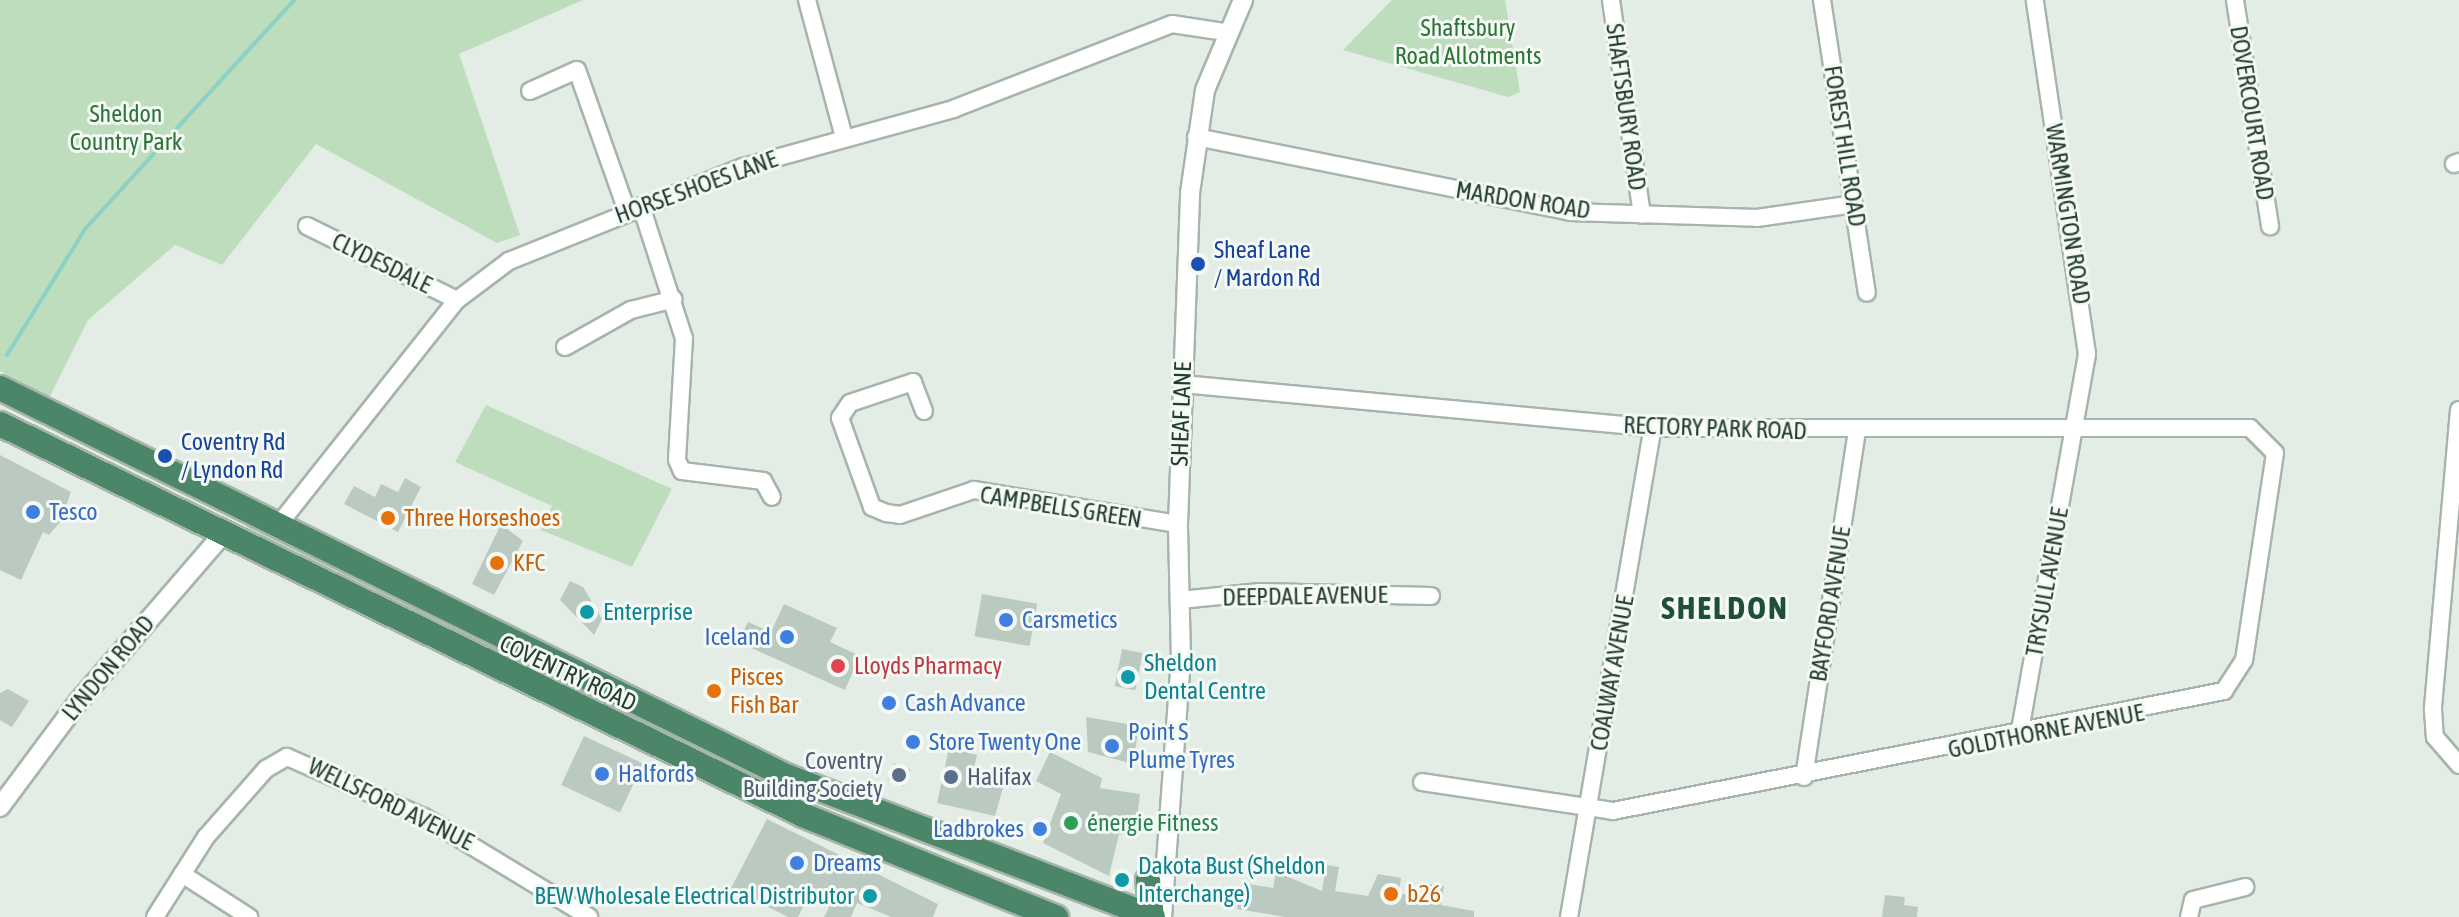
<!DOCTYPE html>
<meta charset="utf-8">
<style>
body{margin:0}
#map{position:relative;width:2459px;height:917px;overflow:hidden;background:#e3ede6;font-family:"Asap Condensed",sans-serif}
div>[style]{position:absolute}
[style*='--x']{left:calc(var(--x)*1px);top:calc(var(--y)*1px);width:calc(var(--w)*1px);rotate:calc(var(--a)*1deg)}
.green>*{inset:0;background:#bdddbc}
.stream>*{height:4px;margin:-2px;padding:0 2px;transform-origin:2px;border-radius:2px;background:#8cd1c8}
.building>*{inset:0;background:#bbcac1;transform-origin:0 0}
.roads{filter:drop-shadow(2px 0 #a6b5ab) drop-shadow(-2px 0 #a6b5ab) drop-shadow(0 2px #a6b5ab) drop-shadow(0 -2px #a6b5ab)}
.minor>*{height:16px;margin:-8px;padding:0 8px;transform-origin:8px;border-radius:8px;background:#fff}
.tertiary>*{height:18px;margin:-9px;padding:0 9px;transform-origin:9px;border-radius:9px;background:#fff}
.trunk>*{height:24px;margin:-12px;padding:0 12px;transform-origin:12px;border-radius:12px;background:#4c8668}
.dots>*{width:22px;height:22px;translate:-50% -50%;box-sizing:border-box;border:4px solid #f4f9f5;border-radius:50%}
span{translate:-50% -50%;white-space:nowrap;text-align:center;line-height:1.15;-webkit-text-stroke:6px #f4f9f5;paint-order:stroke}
.park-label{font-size:24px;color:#2e7436}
.street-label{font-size:24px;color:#233e2f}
.transit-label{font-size:24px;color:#164399}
.left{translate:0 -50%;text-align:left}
.shop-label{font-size:24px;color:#366cbe}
.right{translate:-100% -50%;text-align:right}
.food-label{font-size:24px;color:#c56008}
.culture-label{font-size:24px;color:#0d838f}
.health-label{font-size:24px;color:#be3a42}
.service-label{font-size:24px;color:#4e5e75}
.leisure-label{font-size:24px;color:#27864d}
.district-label{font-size:32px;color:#1f5036;font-weight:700;letter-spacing:2px}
</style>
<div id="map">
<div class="green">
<div style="clip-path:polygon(0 0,583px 0,459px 54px,520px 235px,497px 243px,316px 144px,222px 265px,175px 245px,88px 320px,48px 400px,0 371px)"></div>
<div style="clip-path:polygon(1392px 0,1505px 0,1520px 92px,1508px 97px,1343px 50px)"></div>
<div style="clip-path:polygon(486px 405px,672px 489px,632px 567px,541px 530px,552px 506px,455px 462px)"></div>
<div style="clip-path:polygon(247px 521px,779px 781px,775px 788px,802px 804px,247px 537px)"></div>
</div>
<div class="stream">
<div style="--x:7;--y:355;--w:148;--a:-58.2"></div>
<div style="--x:85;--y:229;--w:310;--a:-47.6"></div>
</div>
<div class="building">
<div style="clip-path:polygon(0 455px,71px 492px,61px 521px,49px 535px,43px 532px,21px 580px,0 570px)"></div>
<div style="clip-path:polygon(405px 478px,421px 487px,398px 532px,344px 504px,354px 486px,375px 497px,381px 484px,398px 492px)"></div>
<div style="clip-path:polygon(501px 524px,523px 541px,494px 595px,472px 584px)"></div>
<div style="clip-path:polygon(570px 581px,583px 587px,602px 619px,594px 635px,560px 600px)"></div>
<div style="left:982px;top:594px;width:56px;height:43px;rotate:10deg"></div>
<div style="clip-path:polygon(784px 604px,837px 628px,830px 642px,860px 656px,845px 690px,738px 642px,748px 622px,771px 632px)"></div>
<div style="left:1122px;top:649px;width:21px;height:38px;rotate:11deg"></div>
<div style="clip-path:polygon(8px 689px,29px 701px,12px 727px,0 720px,0 693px)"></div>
<div style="clip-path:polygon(1086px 717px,1139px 726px,1133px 764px,1088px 752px)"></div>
<div style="left:584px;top:736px;width:65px;height:54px;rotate:25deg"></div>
<div style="clip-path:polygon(949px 748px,977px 755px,974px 768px,1006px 777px,995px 816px,937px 803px)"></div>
<div style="clip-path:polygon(1050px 752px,1102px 778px,1100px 788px,1140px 794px,1135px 836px,1119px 834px,1109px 876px,1043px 843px,1061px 794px,1036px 781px)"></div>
<div style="left:894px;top:763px;width:18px;height:18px;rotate:22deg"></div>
<div style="clip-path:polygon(767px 819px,938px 904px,933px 917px,891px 917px,857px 903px,851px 917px,824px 917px,829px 907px,808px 897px,798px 917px,788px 917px,731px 888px)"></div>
<div style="clip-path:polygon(1326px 865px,1339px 867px,1335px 891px,1368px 896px,1378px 874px,1401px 878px,1399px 893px,1428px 898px,1430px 884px,1444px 886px,1441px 905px,1474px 911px,1474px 917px,1285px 917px,1237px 909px,1242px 883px,1273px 888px,1276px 872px,1322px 891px)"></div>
<div style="clip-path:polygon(1885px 895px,1905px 897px,1904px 905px,1918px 907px,1917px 917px,1882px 917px)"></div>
</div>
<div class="roads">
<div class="minor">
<div style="--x:807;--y:0;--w:142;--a:74.9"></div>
<div style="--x:1611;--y:0;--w:217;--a:81.8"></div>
<div style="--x:1822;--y:0;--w:296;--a:81.3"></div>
<div style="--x:2235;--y:0;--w:229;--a:81.2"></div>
<div style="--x:530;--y:91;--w:51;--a:-24.1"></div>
<div style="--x:577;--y:70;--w:150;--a:70.5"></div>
<div style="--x:1196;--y:137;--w:381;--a:11.3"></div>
<div style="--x:1570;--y:212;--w:187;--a:1.8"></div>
<div style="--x:1757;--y:218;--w:98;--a:-8.2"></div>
<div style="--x:2454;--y:164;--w:5;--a:-22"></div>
<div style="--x:641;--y:206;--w:139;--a:72"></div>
<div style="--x:684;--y:338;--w:122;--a:93.3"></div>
<div style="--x:677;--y:460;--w:12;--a:66"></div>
<div style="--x:682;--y:471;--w:82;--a:7"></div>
<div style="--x:763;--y:481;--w:18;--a:61"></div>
<div style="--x:307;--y:226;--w:167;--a:26.3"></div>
<div style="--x:565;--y:347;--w:76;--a:-29.3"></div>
<div style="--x:631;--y:310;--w:44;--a:-14.3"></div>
<div style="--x:1182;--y:384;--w:473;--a:5.3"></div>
<div style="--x:1653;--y:428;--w:597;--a:0"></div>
<div style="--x:2250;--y:428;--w:35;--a:45"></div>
<div style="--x:2275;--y:453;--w:209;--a:98.5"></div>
<div style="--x:2244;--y:660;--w:37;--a:123"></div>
<div style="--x:2224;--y:691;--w:623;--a:168.89"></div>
<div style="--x:1613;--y:811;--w:193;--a:-171.4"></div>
<div style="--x:2459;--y:410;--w:301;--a:95"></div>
<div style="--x:2433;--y:710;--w:27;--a:86"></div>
<div style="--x:2435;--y:737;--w:37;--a:49"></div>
<div style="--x:924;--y:411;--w:31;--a:-111"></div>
<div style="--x:913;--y:382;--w:66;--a:161.6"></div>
<div style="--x:850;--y:403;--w:18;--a:124"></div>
<div style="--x:840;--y:418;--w:95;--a:70.2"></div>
<div style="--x:872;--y:507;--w:15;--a:23"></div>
<div style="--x:886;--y:513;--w:14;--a:8"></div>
<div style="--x:900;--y:515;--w:78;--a:-18.7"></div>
<div style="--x:974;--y:490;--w:207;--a:9.5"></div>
<div style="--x:276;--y:528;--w:291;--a:-51.6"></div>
<div style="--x:457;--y:300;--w:65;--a:-36.9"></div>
<div style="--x:509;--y:261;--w:252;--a:-21.9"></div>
<div style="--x:743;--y:167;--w:218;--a:-15.4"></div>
<div style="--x:953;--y:109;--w:235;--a:-21.2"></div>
<div style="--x:1172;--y:24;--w:54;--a:8.6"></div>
<div style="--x:1180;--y:600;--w:80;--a:-5.7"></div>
<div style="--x:1260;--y:592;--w:171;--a:1.3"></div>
<div style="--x:2019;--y:736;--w:388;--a:-79.9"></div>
<div style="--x:2087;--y:354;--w:358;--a:-98.4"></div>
<div style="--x:1804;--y:777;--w:349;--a:-81.3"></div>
<div style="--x:182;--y:874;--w:80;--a:32.7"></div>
<div style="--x:155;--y:917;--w:95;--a:-57.5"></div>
<div style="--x:206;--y:837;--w:91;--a:-48.6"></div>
<div style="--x:266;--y:769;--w:24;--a:-30"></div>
<div style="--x:287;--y:757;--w:150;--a:23.7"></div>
<div style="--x:424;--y:817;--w:193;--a:31.2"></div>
<div style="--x:1569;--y:917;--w:496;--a:-80.3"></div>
<div style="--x:2189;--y:917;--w:17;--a:-77"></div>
<div style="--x:2193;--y:900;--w:54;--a:-14"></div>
</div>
<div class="tertiary">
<div style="--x:0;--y:807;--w:131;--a:-53.4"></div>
<div style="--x:78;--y:702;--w:222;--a:-49.2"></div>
<div style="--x:1162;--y:917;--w:258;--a:-85.8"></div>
<div style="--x:1181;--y:660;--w:136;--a:-91.3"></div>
<div style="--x:1178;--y:524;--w:331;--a:-87.9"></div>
<div style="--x:1190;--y:193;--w:104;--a:-81.7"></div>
<div style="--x:1205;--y:90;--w:98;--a:-67.1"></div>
</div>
<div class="trunk">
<div style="--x:0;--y:388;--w:877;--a:26.27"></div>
<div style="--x:786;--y:776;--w:393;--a:21"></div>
<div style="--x:0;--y:424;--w:893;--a:25.96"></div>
<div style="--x:803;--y:815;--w:273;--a:22"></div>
<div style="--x:1148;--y:880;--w:37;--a:84"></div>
</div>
</div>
<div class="dots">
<div style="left:1198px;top:264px;background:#1a4fb4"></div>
<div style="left:165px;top:456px;background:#1a4fb4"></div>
<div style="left:33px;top:512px;background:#3f7fe0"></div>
<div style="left:388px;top:518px;background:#e8710a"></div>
<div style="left:497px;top:563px;background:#e8710a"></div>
<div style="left:587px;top:612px;background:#0f9aa8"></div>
<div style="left:1006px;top:620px;background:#3f7fe0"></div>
<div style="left:787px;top:637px;background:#3f7fe0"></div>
<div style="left:838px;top:666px;background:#e0444e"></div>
<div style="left:1128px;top:677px;background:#0f9aa8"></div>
<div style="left:714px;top:691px;background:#e8710a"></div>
<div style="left:889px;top:703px;background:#3f7fe0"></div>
<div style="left:913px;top:742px;background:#3f7fe0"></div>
<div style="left:1112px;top:746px;background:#3f7fe0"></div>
<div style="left:602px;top:774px;background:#3f7fe0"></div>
<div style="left:899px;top:775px;background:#5c6f8a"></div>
<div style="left:951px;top:777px;background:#5c6f8a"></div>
<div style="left:1071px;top:823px;background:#2e9e5b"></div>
<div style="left:1040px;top:829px;background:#3f7fe0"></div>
<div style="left:797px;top:863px;background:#3f7fe0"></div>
<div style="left:1122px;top:880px;background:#0f9aa8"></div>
<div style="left:1391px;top:894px;background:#e8710a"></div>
<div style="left:870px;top:896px;background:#0f9aa8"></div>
</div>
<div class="park-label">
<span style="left:1468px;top:42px">Shaftsbury<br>Road Allotments</span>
<span style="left:126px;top:128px">Sheldon<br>Country Park</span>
</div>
<div class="street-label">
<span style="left:1626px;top:107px;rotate:82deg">SHAFTSBURY ROAD</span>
<span style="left:2252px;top:113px;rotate:81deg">DOVERCOURT ROAD</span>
<span style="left:1845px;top:146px;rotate:81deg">FOREST HILL ROAD</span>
<span style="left:696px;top:187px;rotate:-20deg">HORSE SHOES LANE</span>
<span style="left:1523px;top:200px;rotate:9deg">MARDON ROAD</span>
<span style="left:2068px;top:214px;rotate:81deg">WARMINGTON ROAD</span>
<span style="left:382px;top:263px;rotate:26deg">CLYDESDALE</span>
<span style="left:1181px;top:414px;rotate:-88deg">SHEAF LANE</span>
<span style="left:1715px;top:428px;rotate:2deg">RECTORY PARK ROAD</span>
<span style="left:1061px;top:507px;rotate:9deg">CAMPBELLS GREEN</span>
<span style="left:2047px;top:582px;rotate:-80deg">TRYSULL AVENUE</span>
<span style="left:1305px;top:596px;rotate:-1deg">DEEPDALE AVENUE</span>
<span style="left:1830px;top:604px;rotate:-81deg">BAYFORD AVENUE</span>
<span style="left:108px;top:668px;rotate:-50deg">LYNDON ROAD</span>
<span style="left:568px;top:673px;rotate:25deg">COVENTRY ROAD</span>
<span style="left:1612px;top:673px;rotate:-80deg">COALWAY AVENUE</span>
<span style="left:2046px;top:731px;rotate:-11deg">GOLDTHORNE AVENUE</span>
<span style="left:391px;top:804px;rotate:26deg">WELLSFORD AVENUE</span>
</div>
<div class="transit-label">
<span class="left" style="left:1214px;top:264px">Sheaf Lane<br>/ Mardon Rd</span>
<span class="left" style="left:181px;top:456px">Coventry Rd<br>/ Lyndon Rd</span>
</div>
<div class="shop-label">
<span class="left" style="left:49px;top:512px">Tesco</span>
<span class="left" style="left:1022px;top:620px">Carsmetics</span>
<span class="right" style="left:771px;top:637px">Iceland</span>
<span class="left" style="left:905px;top:703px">Cash Advance</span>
<span class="left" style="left:1128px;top:746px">Point S<br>Plume Tyres</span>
<span class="left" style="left:929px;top:742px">Store Twenty One</span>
<span class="left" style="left:618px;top:774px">Halfords</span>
<span class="right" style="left:1024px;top:829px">Ladbrokes</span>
<span class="left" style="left:813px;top:863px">Dreams</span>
</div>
<div class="food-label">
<span class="left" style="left:404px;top:518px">Three Horseshoes</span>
<span class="left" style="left:513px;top:563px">KFC</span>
<span class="left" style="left:730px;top:691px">Pisces<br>Fish Bar</span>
<span class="left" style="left:1407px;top:894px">b26</span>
</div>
<div class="culture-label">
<span class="left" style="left:603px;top:612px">Enterprise</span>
<span class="left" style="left:1144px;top:677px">Sheldon<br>Dental Centre</span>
<span class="left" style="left:1138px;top:880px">Dakota Bust (Sheldon<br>Interchange)</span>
<span class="right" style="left:854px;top:896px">BEW Wholesale Electrical Distributor</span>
</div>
<div class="health-label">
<span class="left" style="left:854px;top:666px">Lloyds Pharmacy</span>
</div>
<div class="service-label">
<span class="right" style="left:883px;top:775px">Coventry<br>Building Society</span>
<span class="left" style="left:967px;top:777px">Halifax</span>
</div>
<div class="leisure-label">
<span class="left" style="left:1087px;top:823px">énergie Fitness</span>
</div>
<div class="district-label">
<span style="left:1725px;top:608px">SHELDON</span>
</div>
</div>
